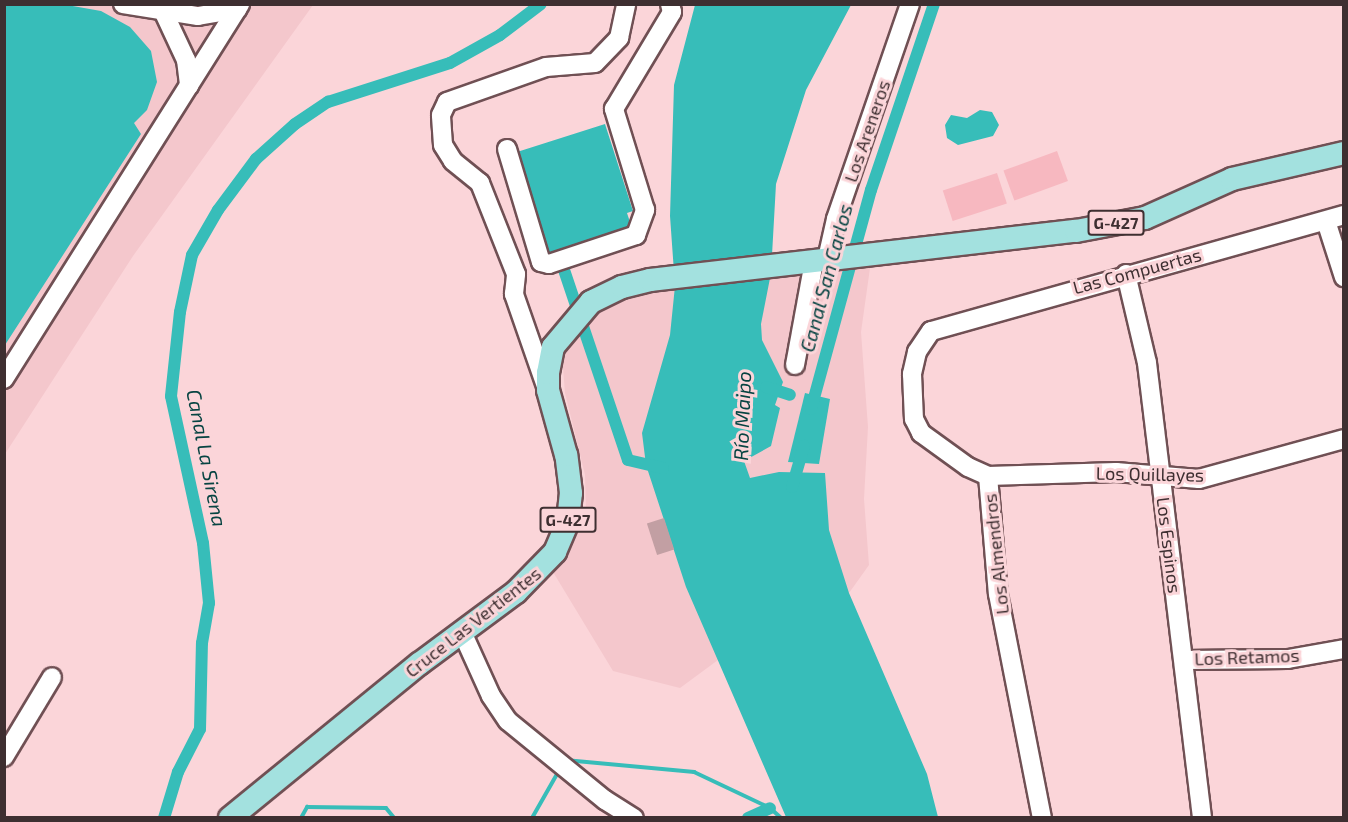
<!DOCTYPE html>
<meta charset="utf-8">
<style>
body{margin:0}
#map{position:relative;width:1348px;height:822px;overflow:hidden;background:#fbd5d9;font-family:"Exo 2",sans-serif}
div>[style]{position:absolute}
[style*='--x']{left:calc(var(--x)*1px);top:calc(var(--y)*1px);width:calc(var(--w)*1px);rotate:calc(var(--a)*1deg)}
.built>*{inset:0;background:#f4c7cc}
.green>*{inset:0;background:#f7b8c0;transform-origin:0 0}
.water>*{inset:0;background:#37bdb9}
.stream>*{height:4px;margin:-2px;padding:0 2px;transform-origin:2px;border-radius:2px;background:#37bdb9}
.canal>*{height:12px;margin:-6px;padding:0 6px;transform-origin:6px;border-radius:6px;background:#37bdb9}
.building>*{inset:0;background:#c29fa3;transform-origin:0 0}
.roads{filter:drop-shadow(2px 0 #705054) drop-shadow(-2px 0 #705054) drop-shadow(0 2px #705054) drop-shadow(0 -2px #705054)}
.minor>*{height:18px;margin:-9px;padding:0 9px;transform-origin:9px;border-radius:9px;background:#fff}
.major>*{height:22px;margin:-11px;padding:0 11px;transform-origin:11px;border-radius:11px;background:#a3e1df}
span{translate:-50% -50%;white-space:nowrap;text-align:center;line-height:1.15;-webkit-text-stroke:6px #fbd5d9;paint-order:stroke}
.shield-label span{padding:2px 4px;background:#fbd5d9;border:2px solid;border-radius:4px;-webkit-text-stroke-width:0}
.shield-label{font-size:16px;color:#3e2f31;font-weight:700}
.street-label{font-size:18px;color:#3e2f31}
.water-label{font-size:20px;color:#074442;font-style:italic}
.frame{position:absolute;inset:0;border:6px solid #3e2f31;pointer-events:none}
</style>
<div id="map">
<div class="built">
<div style="clip-path:polygon(5px 5px,313px 5px,133px 256px,5px 454px)"></div>
<div style="clip-path:polygon(871px 261px,861px 332px,868px 427px,864px 499px,869px 565px,849px 593px,718px 660px,680px 688px,613px 671px,553px 572px,586px 512px,585px 475px,565px 393px,562px 355px,576px 326px,619px 293px)"></div>
</div>
<div class="green">
<div style="left:1057px;top:151px;width:32px;height:57px;rotate:70deg"></div>
<div style="left:997px;top:173px;width:32px;height:57px;rotate:72deg"></div>
</div>
<div class="water">
<div style="clip-path:polygon(5px 4px,67px 5px,101px 11px,130px 27px,151px 51px,157px 82px,147px 110px,134px 123px,141px 134px,5px 345px)"></div>
<div style="clip-path:polygon(695px 5px,851px 5px,806px 90px,776px 184px,771px 273px,761px 324px,762px 340px,783px 382px,775px 405px,780px 408px,771px 446px,744px 461px,750px 478px,779px 472px,825px 473px,829px 530px,849px 593px,927px 774px,938px 817px,786px 817px,686px 587px,646px 465px,642px 433px,670px 335px,675px 286px,670px 216px,674px 85px)"></div>
<div style="clip-path:polygon(980px 110px,992px 112px,999px 125px,993px 136px,958px 145px,947px 138px,945px 125px,951px 115px,967px 118px)"></div>
<div style="clip-path:polygon(605px 124px,633px 211px,627px 213px,633px 231px,551px 258px,517px 152px)"></div>
<div style="clip-path:polygon(805px 393px,830px 399px,819px 464px,788px 462px)"></div>
</div>
<div class="stream">
<div style="--x:565;--y:760;--w:130;--a:5.3"></div>
<div style="--x:694;--y:772;--w:84;--a:25.3"></div>
<div style="--x:770;--y:808;--w:15;--a:42"></div>
<div style="--x:301;--y:818;--w:13;--a:-61"></div>
<div style="--x:307;--y:807;--w:79;--a:0.7"></div>
<div style="--x:386;--y:808;--w:13;--a:51"></div>
<div style="--x:532;--y:818;--w:56;--a:-60.3"></div>
</div>
<div class="canal">
<div style="--x:559;--y:255;--w:216;--a:71.4"></div>
<div style="--x:628;--y:460;--w:36;--a:13"></div>
<div style="--x:766;--y:387;--w:25;--a:18"></div>
<div style="--x:811;--y:409;--w:227;--a:-74.7"></div>
<div style="--x:871;--y:190;--w:196;--a:-71.3"></div>
<div style="--x:792;--y:487;--w:43;--a:-73.7"></div>
<div style="--x:164;--y:818;--w:48;--a:-73.1"></div>
<div style="--x:178;--y:772;--w:48;--a:-62.9"></div>
<div style="--x:200;--y:729;--w:86;--a:-88.7"></div>
<div style="--x:202;--y:643;--w:41;--a:-80.1"></div>
<div style="--x:209;--y:603;--w:60;--a:-95.7"></div>
<div style="--x:203;--y:543;--w:150;--a:-102.3"></div>
<div style="--x:171;--y:396;--w:84;--a:-83.9"></div>
<div style="--x:180;--y:312;--w:58;--a:-78.1"></div>
<div style="--x:192;--y:255;--w:52;--a:-60"></div>
<div style="--x:218;--y:210;--w:64;--a:-53.3"></div>
<div style="--x:256;--y:159;--w:52;--a:-41.9"></div>
<div style="--x:295;--y:124;--w:40;--a:-34"></div>
<div style="--x:328;--y:102;--w:128;--a:-17.7"></div>
<div style="--x:450;--y:63;--w:57;--a:-29.2"></div>
<div style="--x:500;--y:35;--w:51;--a:-37.1"></div>
<div style="--x:748;--y:818;--w:24;--a:-24"></div>
</div>
<div class="building">
<div style="left:664px;top:518px;width:33px;height:18px;rotate:72deg"></div>
</div>
<div class="roads">
<div class="minor">
<div style="--x:123;--y:4;--w:76;--a:9.1"></div>
<div style="--x:198;--y:16;--w:40;--a:-10"></div>
<div style="--x:164;--y:13;--w:52;--a:64.9"></div>
<div style="--x:186;--y:60;--w:26;--a:83"></div>
<div style="--x:507;--y:149;--w:118;--a:73.3"></div>
<div style="--x:541;--y:262;--w:8;--a:14"></div>
<div style="--x:549;--y:264;--w:92;--a:-18.4"></div>
<div style="--x:636;--y:235;--w:27;--a:-70"></div>
<div style="--x:645;--y:210;--w:106;--a:-107.1"></div>
<div style="--x:614;--y:109;--w:113;--a:-59.1"></div>
<div style="--x:672;--y:12;--w:8;--a:-104"></div>
<div style="--x:1344;--y:215;--w:429;--a:164.3"></div>
<div style="--x:931;--y:331;--w:25;--a:124"></div>
<div style="--x:917;--y:352;--w:23;--a:103"></div>
<div style="--x:912;--y:374;--w:45;--a:87.5"></div>
<div style="--x:914;--y:419;--w:16;--a:63"></div>
<div style="--x:921;--y:433;--w:58;--a:35.9"></div>
<div style="--x:968;--y:467;--w:22;--a:24"></div>
<div style="--x:988;--y:476;--w:128;--a:-1.8"></div>
<div style="--x:1116;--y:472;--w:83;--a:4.8"></div>
<div style="--x:1199;--y:479;--w:150;--a:-15.4"></div>
<div style="--x:1326;--y:221;--w:59;--a:72.2"></div>
<div style="--x:827;--y:259;--w:41;--a:-77.3"></div>
<div style="--x:836;--y:219;--w:227;--a:-71"></div>
<div style="--x:1126;--y:274;--w:91;--a:76.7"></div>
<div style="--x:1147;--y:363;--w:458;--a:83.1"></div>
<div style="--x:795;--y:365;--w:106;--a:-79.6"></div>
<div style="--x:4;--y:379;--w:443;--a:-57.8"></div>
<div style="--x:547;--y:389;--w:101;--a:-109.2"></div>
<div style="--x:514;--y:294;--w:20;--a:-84"></div>
<div style="--x:516;--y:274;--w:98;--a:-111.6"></div>
<div style="--x:480;--y:183;--w:35;--a:-141"></div>
<div style="--x:453;--y:161;--w:19;--a:-122"></div>
<div style="--x:443;--y:145;--w:30;--a:-94"></div>
<div style="--x:441;--y:115;--w:14;--a:-65"></div>
<div style="--x:447;--y:102;--w:105;--a:-19.5"></div>
<div style="--x:546;--y:67;--w:49;--a:-4.7"></div>
<div style="--x:595;--y:63;--w:35;--a:-46"></div>
<div style="--x:619;--y:38;--w:35;--a:-78"></div>
<div style="--x:988;--y:476;--w:118;--a:85.2"></div>
<div style="--x:998;--y:594;--w:228;--a:78.9"></div>
<div style="--x:462;--y:632;--w:70;--a:65.6"></div>
<div style="--x:491;--y:696;--w:30;--a:56"></div>
<div style="--x:508;--y:721;--w:125;--a:39.2"></div>
<div style="--x:605;--y:800;--w:34;--a:32"></div>
<div style="--x:1185;--y:660;--w:103;--a:-0.6"></div>
<div style="--x:1288;--y:659;--w:57;--a:-10.1"></div>
<div style="--x:4;--y:757;--w:93;--a:-59"></div>
</div>
<div class="major">
<div style="--x:230;--y:818;--w:244;--a:-39.2"></div>
<div style="--x:419;--y:664;--w:121;--a:-36.6"></div>
<div style="--x:516;--y:592;--w:56;--a:-45.7"></div>
<div style="--x:555;--y:552;--w:34;--a:-67"></div>
<div style="--x:568;--y:521;--w:28;--a:-84"></div>
<div style="--x:571;--y:493;--w:38;--a:-97"></div>
<div style="--x:566;--y:455;--w:67;--a:-105.5"></div>
<div style="--x:548;--y:390;--w:17;--a:-90"></div>
<div style="--x:548;--y:373;--w:26;--a:-79"></div>
<div style="--x:553;--y:347;--w:59;--a:-49.8"></div>
<div style="--x:591;--y:302;--w:34;--a:-26"></div>
<div style="--x:622;--y:287;--w:29;--a:-14"></div>
<div style="--x:650;--y:280;--w:429;--a:-6.6"></div>
<div style="--x:1076;--y:231;--w:70;--a:-10.7"></div>
<div style="--x:1145;--y:218;--w:95;--a:-24.1"></div>
<div style="--x:1232;--y:179;--w:115;--a:-13.1"></div>
</div>
</div>
<div class="shield-label">
<span style="left:1116px;top:223px">G-427</span>
<span style="left:568px;top:520px">G-427</span>
</div>
<div class="street-label">
<span style="left:867px;top:131px;rotate:-71deg">Los Areneros</span>
<span style="left:1137px;top:271px;rotate:-15deg">Las Compuertas</span>
<span style="left:1150px;top:474px;rotate:1deg">Los Quillayes</span>
<span style="left:1169px;top:545px;rotate:83deg">Los Espinos</span>
<span style="left:996px;top:554px;rotate:-96deg">Los Almendros</span>
<span style="left:473px;top:622px;rotate:-38deg">Cruce Las Vertientes</span>
<span style="left:1247px;top:657px;rotate:-2deg">Los Retamos</span>
</div>
<div class="water-label">
<span style="left:826px;top:278px;rotate:-75deg">Canal San Carlos</span>
<span style="left:742px;top:416px;rotate:-88deg">Río Maipo</span>
<span style="left:207px;top:458px;rotate:79deg">Canal La Sirena</span>
</div>
<div class="frame"></div>
</div>
